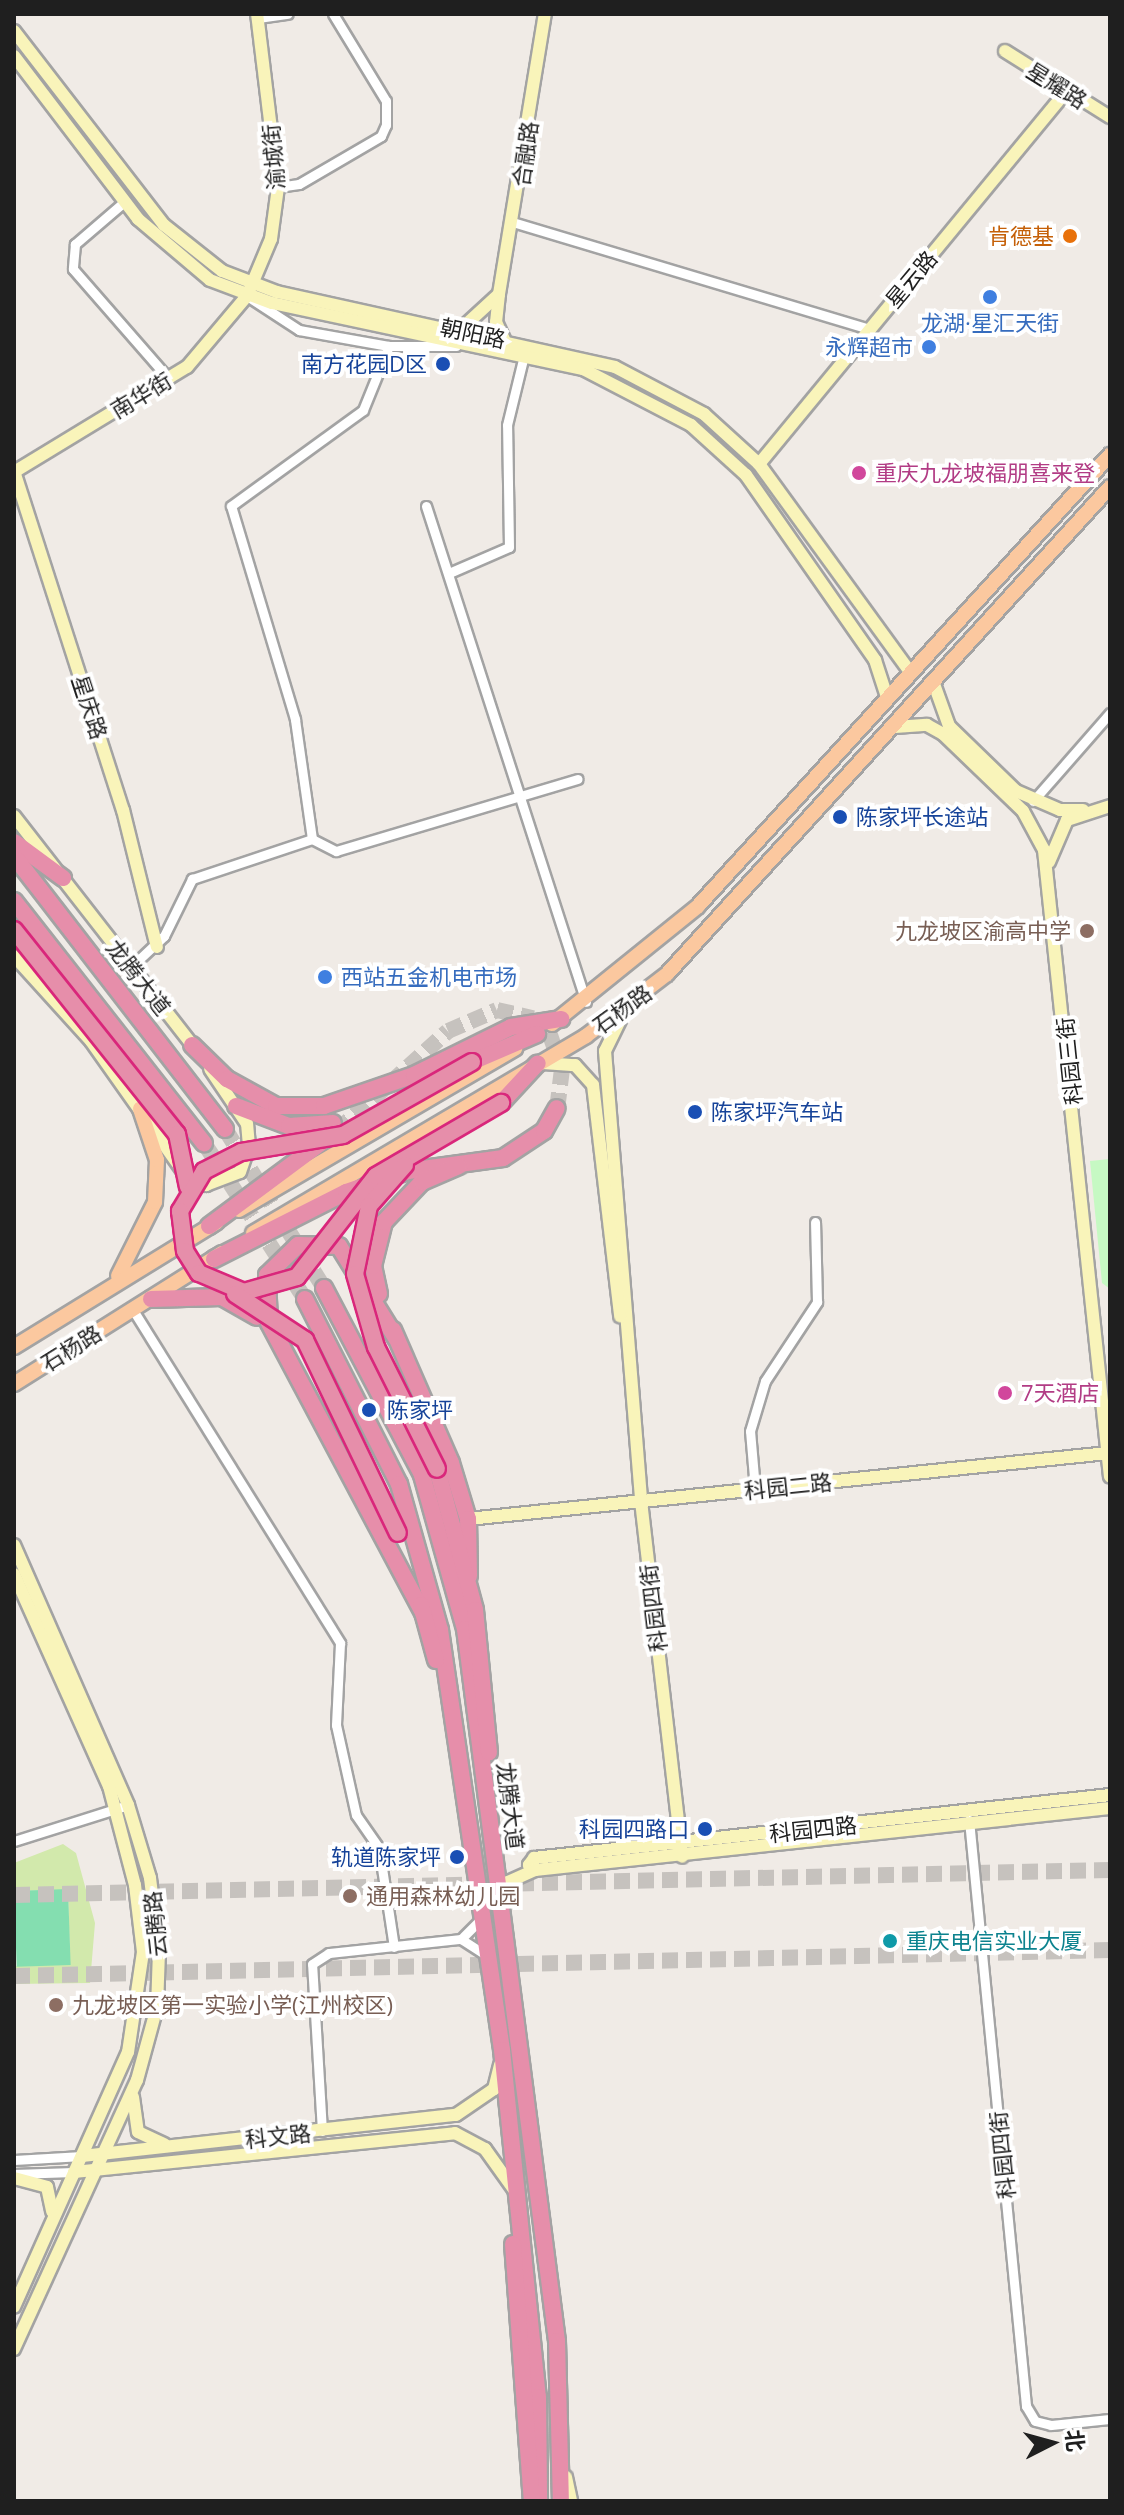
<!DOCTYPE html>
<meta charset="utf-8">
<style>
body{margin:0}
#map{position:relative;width:1124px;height:2515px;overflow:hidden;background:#f0ebe6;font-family:"Open Sans","Noto Sans SC",sans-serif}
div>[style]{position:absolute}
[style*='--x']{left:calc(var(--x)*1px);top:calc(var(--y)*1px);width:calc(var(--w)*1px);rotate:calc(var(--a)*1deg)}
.grass>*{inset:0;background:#d2e9ac}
.park>*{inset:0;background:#c6f9c3}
.pitch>*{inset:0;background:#84deb0;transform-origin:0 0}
.highway-tunnel>*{height:16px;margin-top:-8px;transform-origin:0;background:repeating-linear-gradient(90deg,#c6c2be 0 16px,transparent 0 24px)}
.roads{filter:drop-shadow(2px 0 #a3a3a3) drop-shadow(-2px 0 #a3a3a3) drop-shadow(0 2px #a3a3a3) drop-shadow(0 -2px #a3a3a3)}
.street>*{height:9px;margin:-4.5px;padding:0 4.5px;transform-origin:4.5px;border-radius:4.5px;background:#fff}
.secondary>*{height:12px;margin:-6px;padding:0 6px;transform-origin:6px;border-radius:6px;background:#f9f4ba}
.primary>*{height:14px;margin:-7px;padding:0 7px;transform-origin:7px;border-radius:7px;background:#fbc89f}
.highway>*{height:16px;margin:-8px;padding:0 8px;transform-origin:8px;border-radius:8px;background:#e68eaa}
.bridges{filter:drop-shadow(2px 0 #d9277b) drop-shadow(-2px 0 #d9277b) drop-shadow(0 2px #d9277b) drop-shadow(0 -2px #d9277b)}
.highway-bridge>*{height:16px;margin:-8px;padding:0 8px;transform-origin:8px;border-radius:8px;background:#e68eaa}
.dots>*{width:22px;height:22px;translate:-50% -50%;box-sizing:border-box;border:4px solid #fff;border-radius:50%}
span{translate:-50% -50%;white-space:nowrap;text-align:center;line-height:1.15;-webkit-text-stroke:8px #fff;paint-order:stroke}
.street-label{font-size:22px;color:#1f1f1f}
.food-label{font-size:22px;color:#c56008}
.right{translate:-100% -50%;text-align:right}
.shop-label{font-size:22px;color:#366cbe}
.left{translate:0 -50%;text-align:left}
.transit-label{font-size:22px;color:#164399}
.hotel-label{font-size:22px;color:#b23c85}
.education-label{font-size:22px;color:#785e54}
.culture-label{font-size:22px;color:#0d838f}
.frame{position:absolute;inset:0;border:16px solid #1f1f1f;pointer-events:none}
.north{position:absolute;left:1012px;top:2403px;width:80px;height:80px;-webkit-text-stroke:6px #fff;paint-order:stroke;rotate:84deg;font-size:22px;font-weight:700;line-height:32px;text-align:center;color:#1f1f1f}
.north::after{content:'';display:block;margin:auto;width:28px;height:36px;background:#1f1f1f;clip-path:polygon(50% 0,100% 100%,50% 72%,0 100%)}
</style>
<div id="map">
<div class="grass">
<div style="clip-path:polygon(63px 1844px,76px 1853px,95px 1923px,90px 1983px,14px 1984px,14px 1966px,70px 1964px,68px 1890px,14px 1891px,14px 1863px)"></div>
</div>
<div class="park">
<div style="clip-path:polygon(1110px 1159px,1110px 1289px,1102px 1283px,1090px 1161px)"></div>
</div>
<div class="pitch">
<div style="left:68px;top:1889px;width:76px;height:54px;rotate:88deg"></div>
</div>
<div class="highway-tunnel">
<div style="--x:225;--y:1129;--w:187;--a:58.1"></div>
<div style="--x:337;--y:1131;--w:149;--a:-42"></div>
<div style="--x:448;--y:1031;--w:53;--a:-23.2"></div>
<div style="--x:497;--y:1010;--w:37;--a:13"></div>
<div style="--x:533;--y:1018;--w:21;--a:41"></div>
<div style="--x:549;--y:1032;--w:39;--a:71"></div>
<div style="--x:562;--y:1069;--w:39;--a:97"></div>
<div style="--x:204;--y:1143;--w:186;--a:57.1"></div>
<div style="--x:14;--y:1895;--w:1096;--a:-1.31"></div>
<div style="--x:14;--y:1976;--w:1096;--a:-1.36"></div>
</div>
<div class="roads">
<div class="street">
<div style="--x:258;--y:18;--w:30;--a:-8"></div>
<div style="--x:278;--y:187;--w:21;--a:-8"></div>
<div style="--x:299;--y:184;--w:95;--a:-30.3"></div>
<div style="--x:381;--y:136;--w:12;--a:-66"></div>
<div style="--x:386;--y:125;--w:24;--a:-90"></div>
<div style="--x:386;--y:101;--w:102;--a:-121.3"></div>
<div style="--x:124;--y:202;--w:65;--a:139.4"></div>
<div style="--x:75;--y:244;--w:25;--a:95"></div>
<div style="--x:73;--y:269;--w:146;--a:48.9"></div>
<div style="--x:516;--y:223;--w:370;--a:16.7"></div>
<div style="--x:250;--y:298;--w:59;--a:33.1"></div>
<div style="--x:299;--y:330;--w:91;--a:10.1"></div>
<div style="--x:389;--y:346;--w:67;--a:0"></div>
<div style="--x:426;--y:506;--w:521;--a:72.12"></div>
<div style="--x:449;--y:573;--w:65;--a:-23.4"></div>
<div style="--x:509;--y:547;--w:122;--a:-90.9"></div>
<div style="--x:507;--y:425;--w:72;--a:-76.3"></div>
<div style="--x:1033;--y:801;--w:117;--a:-48.8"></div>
<div style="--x:312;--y:839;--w:27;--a:27"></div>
<div style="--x:336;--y:851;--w:252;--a:-16.6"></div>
<div style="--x:132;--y:966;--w:44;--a:-43.2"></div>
<div style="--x:164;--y:936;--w:64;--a:-63.8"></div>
<div style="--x:192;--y:879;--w:126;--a:-18.4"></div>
<div style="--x:312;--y:839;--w:121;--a:-98.1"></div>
<div style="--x:295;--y:719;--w:222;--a:-106.7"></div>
<div style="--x:231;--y:506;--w:163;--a:-36"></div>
<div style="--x:363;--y:410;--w:69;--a:-67.9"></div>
<div style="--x:133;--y:1310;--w:392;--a:58.1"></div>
<div style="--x:340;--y:1643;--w:82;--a:92.8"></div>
<div style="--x:336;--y:1725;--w:92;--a:77.5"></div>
<div style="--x:356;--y:1815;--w:40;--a:55.1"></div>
<div style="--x:379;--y:1848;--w:100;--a:81.4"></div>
<div style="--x:755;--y:1489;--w:58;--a:-94.9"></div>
<div style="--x:750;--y:1431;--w:52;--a:-73.3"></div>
<div style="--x:765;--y:1381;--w:95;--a:-56.6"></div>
<div style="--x:817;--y:1302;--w:80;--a:-91.4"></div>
<div style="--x:969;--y:1820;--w:589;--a:84.44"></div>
<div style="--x:1026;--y:2406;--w:17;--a:59"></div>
<div style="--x:1035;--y:2421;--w:16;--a:14"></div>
<div style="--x:1051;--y:2425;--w:59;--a:-5.8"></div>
<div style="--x:14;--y:1841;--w:120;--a:-17.5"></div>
<div style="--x:482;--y:1918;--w:30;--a:135"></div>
<div style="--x:461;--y:1939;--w:30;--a:33"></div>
<div style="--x:322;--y:2131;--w:167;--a:-93.4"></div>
<div style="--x:312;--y:1964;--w:20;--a:-33"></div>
<div style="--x:329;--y:1953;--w:133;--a:-6.1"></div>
<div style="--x:14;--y:2160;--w:68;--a:-3.4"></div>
<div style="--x:14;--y:2174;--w:60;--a:-1.9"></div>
</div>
<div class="secondary">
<div style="--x:14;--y:31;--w:245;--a:52.3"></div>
<div style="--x:164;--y:225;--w:74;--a:38.4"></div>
<div style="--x:222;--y:271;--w:59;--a:20.9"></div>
<div style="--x:277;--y:292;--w:346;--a:12.5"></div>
<div style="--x:615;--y:367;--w:101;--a:27.8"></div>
<div style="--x:704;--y:414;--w:74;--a:42.3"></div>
<div style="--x:759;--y:464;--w:257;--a:54"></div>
<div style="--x:1005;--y:51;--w:124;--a:32.2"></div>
<div style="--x:14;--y:56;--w:205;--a:52.7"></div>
<div style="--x:138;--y:219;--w:94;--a:40.3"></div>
<div style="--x:210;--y:280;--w:66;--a:20.4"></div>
<div style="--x:272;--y:303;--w:318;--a:12"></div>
<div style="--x:583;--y:369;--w:122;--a:27.4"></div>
<div style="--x:691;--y:425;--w:74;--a:42.3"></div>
<div style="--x:746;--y:475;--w:226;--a:55.1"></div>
<div style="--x:875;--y:660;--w:40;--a:72"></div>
<div style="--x:499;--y:294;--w:284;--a:-80.7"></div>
<div style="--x:460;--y:330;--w:53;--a:-42.7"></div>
<div style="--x:499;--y:294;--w:28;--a:96"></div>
<div style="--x:496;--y:322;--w:19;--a:65"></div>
<div style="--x:759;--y:464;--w:481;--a:-50.5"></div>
<div style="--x:14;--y:471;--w:356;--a:72.2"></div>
<div style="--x:123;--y:810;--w:141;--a:76.1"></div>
<div style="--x:14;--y:472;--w:202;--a:-31.3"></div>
<div style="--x:187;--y:367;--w:93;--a:-49.8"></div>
<div style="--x:247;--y:296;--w:62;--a:-67.2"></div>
<div style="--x:271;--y:239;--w:52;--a:-82.3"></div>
<div style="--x:278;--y:187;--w:174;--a:-96.9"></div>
<div style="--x:934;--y:684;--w:45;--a:70.3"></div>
<div style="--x:949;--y:726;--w:93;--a:44.1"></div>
<div style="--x:1016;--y:791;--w:48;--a:23.4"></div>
<div style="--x:1060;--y:810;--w:23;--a:0"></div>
<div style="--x:895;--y:727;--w:32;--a:-4"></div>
<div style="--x:927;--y:725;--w:18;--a:29"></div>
<div style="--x:943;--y:734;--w:111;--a:43.9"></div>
<div style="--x:1023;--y:811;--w:44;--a:61.7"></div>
<div style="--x:1044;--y:850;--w:630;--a:83.99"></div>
<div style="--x:14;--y:816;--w:298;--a:52.1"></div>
<div style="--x:1049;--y:862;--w:46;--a:-66.8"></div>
<div style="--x:1067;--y:820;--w:45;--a:-18"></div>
<div style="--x:14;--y:956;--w:115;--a:47.8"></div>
<div style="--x:91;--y:1041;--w:166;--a:54.8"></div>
<div style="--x:187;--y:1177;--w:21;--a:23"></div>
<div style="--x:206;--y:1185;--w:36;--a:-21"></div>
<div style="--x:240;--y:1172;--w:28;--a:-71"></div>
<div style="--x:249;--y:1146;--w:22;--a:-95"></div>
<div style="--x:247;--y:1124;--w:66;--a:-123.9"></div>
<div style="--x:626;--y:1008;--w:48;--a:116"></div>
<div style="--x:605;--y:1051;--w:451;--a:85.4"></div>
<div style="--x:641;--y:1501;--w:358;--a:83.4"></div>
<div style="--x:543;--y:1063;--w:32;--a:4"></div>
<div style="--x:575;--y:1065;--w:27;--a:48"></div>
<div style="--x:593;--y:1085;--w:233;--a:83.3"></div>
<div style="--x:468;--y:1519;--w:643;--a:-5.89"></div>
<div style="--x:14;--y:1545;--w:284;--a:66.3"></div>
<div style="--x:128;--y:1805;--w:76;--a:73.2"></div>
<div style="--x:150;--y:1878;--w:74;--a:83"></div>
<div style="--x:159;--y:1951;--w:56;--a:92"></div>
<div style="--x:157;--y:2007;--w:76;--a:105.3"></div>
<div style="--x:137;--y:2080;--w:296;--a:114.6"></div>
<div style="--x:14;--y:1574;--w:232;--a:65.9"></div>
<div style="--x:109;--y:1786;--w:102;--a:75.3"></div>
<div style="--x:135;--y:1885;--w:67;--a:83.2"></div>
<div style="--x:143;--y:1952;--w:101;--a:98.5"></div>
<div style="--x:128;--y:2052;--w:279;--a:114.1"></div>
<div style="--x:535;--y:1870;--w:8;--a:-140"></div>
<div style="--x:529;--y:1865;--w:9;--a:-54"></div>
<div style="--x:534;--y:1858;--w:579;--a:-6.24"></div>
<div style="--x:501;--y:1899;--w:18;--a:-68"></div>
<div style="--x:508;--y:1882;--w:30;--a:-24"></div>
<div style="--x:535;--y:1870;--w:578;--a:-6.15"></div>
<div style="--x:133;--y:2097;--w:35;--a:82"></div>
<div style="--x:138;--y:2132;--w:29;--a:25"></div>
<div style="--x:82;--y:2156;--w:376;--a:-6.3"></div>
<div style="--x:456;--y:2115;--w:46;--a:-34.4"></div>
<div style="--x:494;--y:2089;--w:25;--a:-76"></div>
<div style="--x:74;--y:2172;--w:383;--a:-5.8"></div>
<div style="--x:455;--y:2133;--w:34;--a:28"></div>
<div style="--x:485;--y:2149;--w:52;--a:54.5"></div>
<div style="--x:14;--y:2178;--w:34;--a:15"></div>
<div style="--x:47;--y:2187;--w:25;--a:78"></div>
<div style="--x:566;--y:2477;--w:25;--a:78"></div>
</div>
<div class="primary">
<div style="--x:552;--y:1024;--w:188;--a:-38.9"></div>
<div style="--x:698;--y:906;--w:611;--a:-47.59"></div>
<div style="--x:239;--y:1210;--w:320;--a:-30.3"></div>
<div style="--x:253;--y:1233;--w:387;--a:-30.6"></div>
<div style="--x:586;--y:1036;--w:102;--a:-37.4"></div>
<div style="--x:667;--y:974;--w:658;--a:-47.71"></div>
<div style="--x:118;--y:1276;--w:83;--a:-63.4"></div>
<div style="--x:155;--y:1202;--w:42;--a:-87.3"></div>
<div style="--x:157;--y:1160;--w:54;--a:-108.4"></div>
<div style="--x:14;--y:1347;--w:238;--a:-31.6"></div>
<div style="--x:14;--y:1384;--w:246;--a:-32.2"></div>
</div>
<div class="highway">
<div style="--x:14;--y:842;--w:61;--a:36.3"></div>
<div style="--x:14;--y:856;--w:345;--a:52.3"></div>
<div style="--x:14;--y:901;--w:308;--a:51.9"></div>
<div style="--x:192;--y:1045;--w:49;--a:44.2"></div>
<div style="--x:227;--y:1079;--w:56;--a:28.9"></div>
<div style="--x:276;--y:1106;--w:48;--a:0"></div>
<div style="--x:324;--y:1106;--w:95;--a:-19"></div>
<div style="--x:414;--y:1075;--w:108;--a:-26.3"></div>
<div style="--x:511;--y:1027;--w:51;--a:-9.1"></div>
<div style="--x:472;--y:1062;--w:71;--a:-23.3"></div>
<div style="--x:501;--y:1103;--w:54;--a:-47.2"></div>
<div style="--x:236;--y:1106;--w:57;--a:20.7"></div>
<div style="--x:289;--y:1126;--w:44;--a:-3.9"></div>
<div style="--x:209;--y:1226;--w:154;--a:-36.6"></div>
<div style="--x:214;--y:1259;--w:148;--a:-26.9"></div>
<div style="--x:346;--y:1192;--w:65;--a:-18.7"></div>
<div style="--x:408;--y:1171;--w:96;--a:-7.8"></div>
<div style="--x:503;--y:1158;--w:49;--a:-33.4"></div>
<div style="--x:544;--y:1131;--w:26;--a:-61"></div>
<div style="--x:324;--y:1288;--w:211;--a:62.3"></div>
<div style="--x:422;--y:1475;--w:160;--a:74.4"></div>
<div style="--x:465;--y:1629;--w:718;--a:82.64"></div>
<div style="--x:557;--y:2341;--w:160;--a:88.6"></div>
<div style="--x:379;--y:1294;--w:29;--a:-102"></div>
<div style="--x:373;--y:1266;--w:45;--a:-76"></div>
<div style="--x:384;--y:1222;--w:55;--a:-46.5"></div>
<div style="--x:422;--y:1182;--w:40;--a:-23.4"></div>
<div style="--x:151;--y:1299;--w:71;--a:-1.6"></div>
<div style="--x:222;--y:1297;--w:40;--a:29.7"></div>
<div style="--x:305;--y:1299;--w:208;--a:63.1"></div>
<div style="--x:399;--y:1484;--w:152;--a:74.3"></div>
<div style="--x:440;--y:1630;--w:425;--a:81.6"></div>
<div style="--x:502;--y:2050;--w:349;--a:84.1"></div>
<div style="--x:538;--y:2397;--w:104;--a:89.4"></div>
<div style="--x:393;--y:1330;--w:145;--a:66.4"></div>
<div style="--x:451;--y:1463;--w:59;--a:73.1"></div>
<div style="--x:468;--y:1519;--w:57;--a:89"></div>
<div style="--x:396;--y:1338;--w:108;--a:-121.8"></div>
<div style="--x:339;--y:1246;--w:41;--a:-178.6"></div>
<div style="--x:298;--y:1245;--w:43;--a:135.9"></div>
<div style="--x:267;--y:1275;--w:48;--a:87.6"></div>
<div style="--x:269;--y:1323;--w:331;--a:62"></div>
<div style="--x:437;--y:1469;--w:146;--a:74.9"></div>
<div style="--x:475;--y:1610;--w:143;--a:84.4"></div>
<div style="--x:421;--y:1605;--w:57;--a:74.7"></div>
<div style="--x:513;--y:2244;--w:258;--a:85.8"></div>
</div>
</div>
<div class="bridges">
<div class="highway-bridge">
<div style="--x:14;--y:930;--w:261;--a:51.4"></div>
<div style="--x:177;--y:1134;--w:54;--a:78.3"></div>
<div style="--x:472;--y:1062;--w:148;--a:150.5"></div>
<div style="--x:343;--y:1135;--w:103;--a:170.5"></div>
<div style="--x:241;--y:1152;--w:42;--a:152.8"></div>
<div style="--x:204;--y:1171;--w:47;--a:121"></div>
<div style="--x:180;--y:1211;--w:40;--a:82.9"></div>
<div style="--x:185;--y:1251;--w:26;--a:58"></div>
<div style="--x:199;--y:1273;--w:49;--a:22.9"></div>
<div style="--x:244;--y:1292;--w:55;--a:-15.8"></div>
<div style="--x:297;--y:1277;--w:128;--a:-52"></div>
<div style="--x:376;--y:1176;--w:145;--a:-30.3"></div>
<div style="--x:405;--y:1165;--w:55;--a:131.3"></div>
<div style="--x:369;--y:1206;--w:69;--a:101.6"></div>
<div style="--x:355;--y:1274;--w:76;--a:74"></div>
<div style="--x:376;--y:1347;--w:136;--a:63.4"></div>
<div style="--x:235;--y:1294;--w:84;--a:33.3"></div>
<div style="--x:305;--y:1340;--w:214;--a:64.3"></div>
</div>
</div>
<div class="dots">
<div style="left:1070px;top:236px;background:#e8710a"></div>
<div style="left:990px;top:297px;background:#3f7fe0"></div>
<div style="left:929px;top:347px;background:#3f7fe0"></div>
<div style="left:443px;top:364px;background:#1a4fb4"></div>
<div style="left:859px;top:473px;background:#d1479c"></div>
<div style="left:840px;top:817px;background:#1a4fb4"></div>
<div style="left:1087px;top:931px;background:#8d6e63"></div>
<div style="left:325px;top:977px;background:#3f7fe0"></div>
<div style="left:695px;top:1112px;background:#1a4fb4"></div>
<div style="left:1005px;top:1393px;background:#d1479c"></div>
<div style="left:369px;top:1410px;background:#1a4fb4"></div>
<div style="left:705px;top:1829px;background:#1a4fb4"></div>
<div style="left:457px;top:1857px;background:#1a4fb4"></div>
<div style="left:350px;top:1896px;background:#8d6e63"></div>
<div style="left:890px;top:1941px;background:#0f9aa8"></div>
<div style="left:56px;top:2005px;background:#8d6e63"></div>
</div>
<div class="street-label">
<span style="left:1057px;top:85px;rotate:32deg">星耀路</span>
<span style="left:525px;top:154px;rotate:-82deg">合融路</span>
<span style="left:273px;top:157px;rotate:-95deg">渝城街</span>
<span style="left:911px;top:279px;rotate:-50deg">星云路</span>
<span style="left:473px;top:333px;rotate:12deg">朝阳路</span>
<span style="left:141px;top:395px;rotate:-31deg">南华街</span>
<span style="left:90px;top:707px;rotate:72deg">星庆路</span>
<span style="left:139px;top:977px;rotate:52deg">龙腾大道</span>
<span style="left:622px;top:1009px;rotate:-36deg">石杨路</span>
<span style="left:1069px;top:1061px;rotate:-96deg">科园三街</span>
<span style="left:71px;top:1348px;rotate:-32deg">石杨路</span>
<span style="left:788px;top:1486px;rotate:-6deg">科园二路</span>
<span style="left:653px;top:1608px;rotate:-97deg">科园四街</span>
<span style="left:511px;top:1806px;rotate:83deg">龙腾大道</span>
<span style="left:813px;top:1829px;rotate:-6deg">科园四路</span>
<span style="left:155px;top:1924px;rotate:-96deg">云腾路</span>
<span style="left:278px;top:2136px;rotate:-6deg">科文路</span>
<span style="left:1002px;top:2155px;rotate:-96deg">科园四街</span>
</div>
<div class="food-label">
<span class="right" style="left:1054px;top:236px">肯德基</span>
</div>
<div class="shop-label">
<span style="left:990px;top:323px">龙湖·星汇天街</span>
<span class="right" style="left:913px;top:347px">永辉超市</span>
<span class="left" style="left:341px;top:977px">西站五金机电市场</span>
</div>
<div class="transit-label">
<span class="right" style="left:427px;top:364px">南方花园D区</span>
<span class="left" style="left:856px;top:817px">陈家坪长途站</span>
<span class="left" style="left:711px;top:1112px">陈家坪汽车站</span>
<span class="left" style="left:387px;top:1410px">陈家坪</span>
<span class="right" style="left:689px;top:1829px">科园四路口</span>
<span class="right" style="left:441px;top:1857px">轨道陈家坪</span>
</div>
<div class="hotel-label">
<span class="left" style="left:875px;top:473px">重庆九龙坡福朋喜来登</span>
<span class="left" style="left:1021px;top:1393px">7天酒店</span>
</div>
<div class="education-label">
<span class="right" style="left:1071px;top:931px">九龙坡区渝高中学</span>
<span class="left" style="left:366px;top:1896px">通用森林幼儿园</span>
<span class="left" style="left:72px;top:2005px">九龙坡区第一实验小学(江州校区)</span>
</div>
<div class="culture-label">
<span class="left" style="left:906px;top:1941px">重庆电信实业大厦</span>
</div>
<div class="frame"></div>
<div class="north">北</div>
</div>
